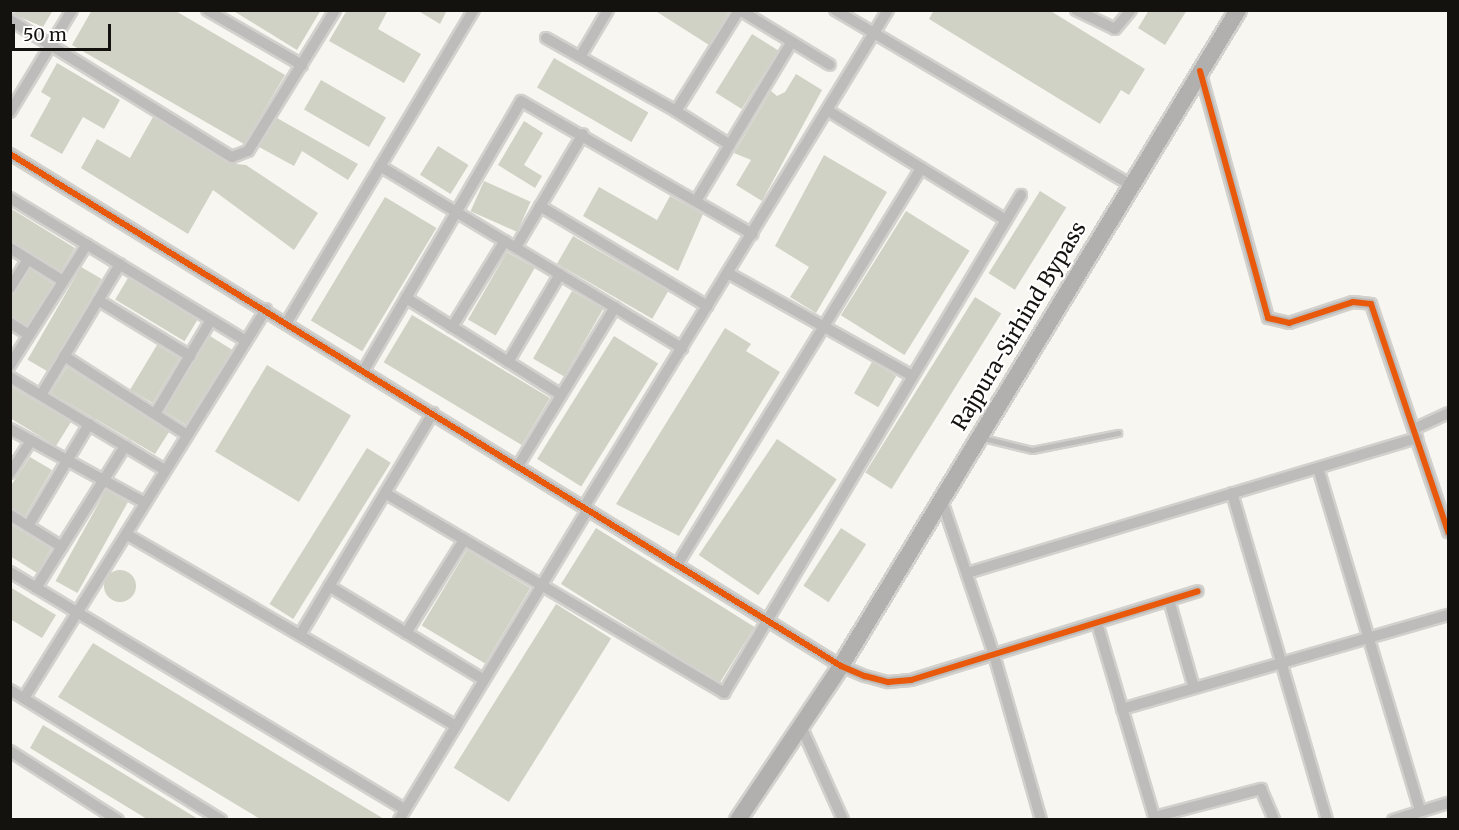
<!DOCTYPE html>
<style>
body{margin:0}
#map{position:relative;width:1459px;height:830px;overflow:hidden;background:#f7f6f0;font-family:Merriweather,serif}
div>[style]{position:absolute}
[style*='--x']{left:calc(var(--x)*1px);top:calc(var(--y)*1px);width:calc(var(--w)*1px);rotate:calc(var(--a)*1deg)}
.building>*{inset:0;background:#d0d2c6;transform-origin:0 0}
.round{border-radius:50%}
.roads{filter:drop-shadow(2px 0 #d2d1cd) drop-shadow(-2px 0 #d2d1cd) drop-shadow(0 2px #d2d1cd) drop-shadow(0 -2px #d2d1cd)}
.service>*{height:5px;margin:-2.5px;padding:0 2.5px;transform-origin:2.5px;border-radius:2.5px;background:#bdbcba}
.minor>*{height:10px;margin:-5px;padding:0 5px;transform-origin:5px;border-radius:5px;background:#bdbcba}
.secondary>*{height:16px;margin:-8px;padding:0 8px;transform-origin:8px;border-radius:8px;background:#b2b0af}
.cycleway>*{height:6px;margin:-3px;padding:0 3px;transform-origin:3px;border-radius:3px;background:#e8590c}
span{translate:-50% -50%;white-space:nowrap;text-align:center;line-height:1.15;-webkit-text-stroke:4.5px #fff;paint-order:stroke}
.street-label{font-size:21px;color:#13120f}
.frame{position:absolute;inset:0;border:12px solid #13120f;pointer-events:none}
.scale{position:absolute;left:12px;top:24px;width:99px;height:27px;box-sizing:border-box;border:3px solid #13120f;border-top:0;padding-left:8px;font-size:18px;line-height:21px;white-space:nowrap;color:#13120f;-webkit-text-stroke:4px #fff;paint-order:stroke}
</style>
<div id="map">
<div class="building">
<div style="clip-path:polygon(31px 10px,53px 10px,43px 27px,10px 13px)"></div>
<div style="clip-path:polygon(92px 10px,174px 10px,285px 75px,244px 144px,72px 45px)"></div>
<div style="clip-path:polygon(232px 10px,321px 10px,297px 50px)"></div>
<div style="clip-path:polygon(347px 10px,388px 10px,378px 29px,421px 54px,404px 83px,329px 41px)"></div>
<div style="clip-path:polygon(417px 10px,447px 10px,440px 24px)"></div>
<div style="clip-path:polygon(654px 10px,730px 10px,709px 45px)"></div>
<div style="clip-path:polygon(934px 10px,1049px 10px,1145px 69px,1129px 95px,1121px 90px,1100px 124px,929px 19px)"></div>
<div style="clip-path:polygon(1149px 10px,1187px 10px,1165px 45px,1138px 28px)"></div>
<div style="left:752px;top:34px;width:31px;height:69px;rotate:32deg"></div>
<div style="left:554px;top:58px;width:109px;height:34px;rotate:30deg"></div>
<div style="clip-path:polygon(57px 63px,120px 100px,104px 129px,83px 117px,62px 154px,30px 136px,51px 98px,41px 92px)"></div>
<div style="clip-path:polygon(796px 74px,822px 90px,762px 201px,736px 185px,751px 160px,734px 153px,771px 91px,777px 96px,785px 92px)"></div>
<div style="left:321px;top:80px;width:75px;height:34px;rotate:30deg"></div>
<div style="clip-path:polygon(153px 117px,228px 163px,246px 165px,318px 213px,294px 250px,213px 190px,188px 234px,81px 168px,97px 139px,130px 158px)"></div>
<div style="clip-path:polygon(277px 118px,358px 164px,348px 180px,302px 151px,294px 166px,259px 147px)"></div>
<div style="clip-path:polygon(524px 121px,543px 133px,524px 165px,542px 176px,535px 188px,498px 165px)"></div>
<div style="left:438px;top:146px;width:36px;height:34px;rotate:32deg"></div>
<div style="clip-path:polygon(824px 155px,887px 192px,816px 313px,790px 297px,809px 267px,775px 246px)"></div>
<div style="left:484px;top:181px;width:51px;height:33px;rotate:24deg"></div>
<div style="clip-path:polygon(599px 187px,657px 220px,670px 196px,703px 214px,678px 271px,583px 216px)"></div>
<div style="left:1040px;top:191px;width:31px;height:97px;rotate:32deg"></div>
<div style="left:385px;top:197px;width:60px;height:144px;rotate:31deg"></div>
<div style="clip-path:polygon(10px 208px,75px 248px,61px 271px,10px 240px)"></div>
<div style="left:906px;top:211px;width:75px;height:123px;rotate:32deg"></div>
<div style="left:573px;top:236px;width:110px;height:32px;rotate:30deg"></div>
<div style="left:507px;top:252px;width:32px;height:78px;rotate:30deg"></div>
<div style="left:81px;top:267px;width:24px;height:107px;rotate:30deg"></div>
<div style="clip-path:polygon(30px 269px,53px 284px,27px 325px,10px 316px,10px 298px)"></div>
<div style="left:128px;top:278px;width:81px;height:25px;rotate:31deg"></div>
<div style="left:572px;top:291px;width:36px;height:78px;rotate:30deg"></div>
<div style="left:975px;top:297px;width:31px;height:207px;rotate:32deg"></div>
<div style="left:412px;top:315px;width:161px;height:55px;rotate:31deg"></div>
<div style="clip-path:polygon(725px 328px,751px 344px,746px 351px,780px 372px,679px 536px,616px 504px)"></div>
<div style="left:210px;top:336px;width:26px;height:88px;rotate:32deg"></div>
<div style="left:614px;top:336px;width:52px;height:145px;rotate:32deg"></div>
<div style="left:157px;top:345px;width:26px;height:52px;rotate:31deg"></div>
<div style="left:872px;top:362px;width:28px;height:36px;rotate:30deg"></div>
<div style="left:267px;top:365px;width:98px;height:101px;rotate:31deg"></div>
<div style="clip-path:polygon(67px 367px,169px 432px,155px 454px,51px 393px)"></div>
<div style="clip-path:polygon(10px 386px,71px 422px,56px 446px,10px 418px)"></div>
<div style="left:777px;top:439px;width:72px;height:140px;rotate:34deg"></div>
<div style="left:367px;top:448px;width:28px;height:184px;rotate:32deg"></div>
<div style="clip-path:polygon(30px 457px,52px 470px,25px 516px,10px 508px,10px 487px)"></div>
<div style="left:106px;top:490px;width:25px;height:104px;rotate:29deg"></div>
<div style="clip-path:polygon(10px 524px,51px 549px,37px 573px,10px 556px)"></div>
<div style="left:596px;top:528px;width:187px;height:66px;rotate:32deg"></div>
<div style="left:841px;top:528px;width:30px;height:69px;rotate:33deg"></div>
<div style="left:467px;top:550px;width:74px;height:88px;rotate:31deg"></div>
<div class="round" style="left:104px;top:570px;width:32px;height:32px"></div>
<div style="clip-path:polygon(10px 587px,56px 615px,42px 638px,10px 619px)"></div>
<div style="left:556px;top:604px;width:65px;height:193px;rotate:32deg"></div>
<div style="clip-path:polygon(93px 643px,263px 746px,384px 819px,260px 819px,58px 697px)"></div>
<div style="clip-path:polygon(43px 725px,98px 758px,198px 819px,147px 819px,91px 785px,30px 748px)"></div>
</div>
<div class="roads">
<div class="service">
<div style="--x:983;--y:438;--w:50;--a:13.8"></div>
<div style="--x:1032;--y:450;--w:88;--a:-11.2"></div>
</div>
<div class="minor">
<div style="--x:207;--y:10;--w:110;--a:30.1"></div>
<div style="--x:740;--y:10;--w:105;--a:31.4"></div>
<div style="--x:835;--y:10;--w:344;--a:30.6"></div>
<div style="--x:1076;--y:10;--w:43;--a:26"></div>
<div style="--x:1115;--y:29;--w:25;--a:-50"></div>
<div style="--x:10;--y:20;--w:261;--a:31.7"></div>
<div style="--x:232;--y:157;--w:17;--a:-21"></div>
<div style="--x:248;--y:151;--w:166;--a:-58.3"></div>
<div style="--x:546;--y:38;--w:149;--a:29.3"></div>
<div style="--x:580;--y:57;--w:55;--a:-59.2"></div>
<div style="--x:1200;--y:71;--w:256;--a:74.6"></div>
<div style="--x:1268;--y:318;--w:22;--a:13"></div>
<div style="--x:1289;--y:323;--w:67;--a:-18.2"></div>
<div style="--x:1353;--y:302;--w:18;--a:6"></div>
<div style="--x:1371;--y:304;--w:241;--a:71.3"></div>
<div style="--x:827;--y:110;--w:210;--a:31.6"></div>
<div style="--x:10;--y:112;--w:119;--a:-58.7"></div>
<div style="--x:730;--y:145;--w:64;--a:-147.8"></div>
<div style="--x:676;--y:111;--w:119;--a:-58"></div>
<div style="--x:10;--y:154;--w:976;--a:31.64"></div>
<div style="--x:841;--y:666;--w:26;--a:23"></div>
<div style="--x:865;--y:676;--w:24;--a:15"></div>
<div style="--x:888;--y:682;--w:23;--a:-5"></div>
<div style="--x:911;--y:680;--w:300;--a:-17.2"></div>
<div style="--x:380;--y:166;--w:353;--a:31.1"></div>
<div style="--x:10;--y:198;--w:276;--a:31.2"></div>
<div style="--x:696;--y:201;--w:184;--a:-59"></div>
<div style="--x:540;--y:206;--w:195;--a:30.9"></div>
<div style="--x:516;--y:247;--w:131;--a:-59.3"></div>
<div style="--x:10;--y:248;--w:62;--a:31.9"></div>
<div style="--x:728;--y:273;--w:211;--a:29.2"></div>
<div style="--x:10;--y:288;--w:34;--a:-58"></div>
<div style="--x:406;--y:298;--w:183;--a:32"></div>
<div style="--x:98;--y:300;--w:108;--a:31.3"></div>
<div style="--x:287;--y:322;--w:364;--a:-59.1"></div>
<div style="--x:10;--y:323;--w:22;--a:32"></div>
<div style="--x:452;--y:327;--w:101;--a:-58.4"></div>
<div style="--x:64;--y:356;--w:146;--a:32.7"></div>
<div style="--x:508;--y:362;--w:102;--a:-59.4"></div>
<div style="--x:10;--y:365;--w:143;--a:-57.5"></div>
<div style="--x:364;--y:370;--w:311;--a:-59.7"></div>
<div style="--x:521;--y:101;--w:267;--a:29.9"></div>
<div style="--x:10;--y:377;--w:181;--a:31"></div>
<div style="--x:41;--y:395;--w:153;--a:-58.9"></div>
<div style="--x:155;--y:414;--w:109;--a:-59.2"></div>
<div style="--x:10;--y:429;--w:154;--a:28.7"></div>
<div style="--x:1414;--y:429;--w:38;--a:-25"></div>
<div style="--x:518;--y:466;--w:186;--a:-58.6"></div>
<div style="--x:1318;--y:468;--w:358;--a:73.4"></div>
<div style="--x:10;--y:473;--w:38;--a:-57"></div>
<div style="--x:385;--y:493;--w:394;--a:30.5"></div>
<div style="--x:724;--y:693;--w:580;--a:-59.19"></div>
<div style="--x:1232;--y:493;--w:341;--a:73.8"></div>
<div style="--x:941;--y:498;--w:166;--a:71.3"></div>
<div style="--x:994;--y:655;--w:172;--a:74.1"></div>
<div style="--x:584;--y:507;--w:583;--a:-58.55"></div>
<div style="--x:10;--y:515;--w:61;--a:31.6"></div>
<div style="--x:28;--y:526;--w:119;--a:-59.1"></div>
<div style="--x:126;--y:534;--w:382;--a:30.2"></div>
<div style="--x:677;--y:565;--w:466;--a:-58.4"></div>
<div style="--x:10;--y:572;--w:461;--a:31"></div>
<div style="--x:967;--y:573;--w:470;--a:-16.7"></div>
<div style="--x:329;--y:586;--w:181;--a:31.2"></div>
<div style="--x:36;--y:588;--w:168;--a:-57.9"></div>
<div style="--x:1169;--y:600;--w:91;--a:74.1"></div>
<div style="--x:1097;--y:623;--w:205;--a:73.6"></div>
<div style="--x:406;--y:633;--w:110;--a:-58.1"></div>
<div style="--x:300;--y:635;--w:259;--a:-59.1"></div>
<div style="--x:10;--y:690;--w:248;--a:31.6"></div>
<div style="--x:24;--y:698;--w:458;--a:-58.1"></div>
<div style="--x:1122;--y:709;--w:339;--a:-16.1"></div>
<div style="--x:801;--y:726;--w:103;--a:65.9"></div>
<div style="--x:10;--y:751;--w:128;--a:32.6"></div>
<div style="--x:1154;--y:817;--w:111;--a:-14.7"></div>
<div style="--x:1261;--y:789;--w:34;--a:67"></div>
<div style="--x:399;--y:820;--w:364;--a:-58.7"></div>
<div style="--x:1393;--y:820;--w:58;--a:-17.2"></div>
</div>
<div class="secondary">
<div style="--x:738;--y:820;--w:185;--a:-56.2"></div>
<div style="--x:841;--y:666;--w:767;--a:-58.82"></div>
</div>
</div>
<div class="cycleway">
<div style="--x:1200;--y:71;--w:256;--a:74.6"></div>
<div style="--x:1268;--y:318;--w:22;--a:13"></div>
<div style="--x:1289;--y:323;--w:67;--a:-18.2"></div>
<div style="--x:1353;--y:302;--w:18;--a:6"></div>
<div style="--x:1371;--y:304;--w:241;--a:71.3"></div>
<div style="--x:10;--y:154;--w:976;--a:31.64"></div>
<div style="--x:841;--y:666;--w:26;--a:23"></div>
<div style="--x:865;--y:676;--w:24;--a:15"></div>
<div style="--x:888;--y:682;--w:23;--a:-5"></div>
<div style="--x:911;--y:680;--w:300;--a:-17.2"></div>
</div>
<div class="street-label">
<span style="left:1019px;top:326px;rotate:-59deg">Rajpura-Sirhind Bypass</span>
</div>
<div class="frame"></div>
<div class="scale">50 m</div>
</div>
